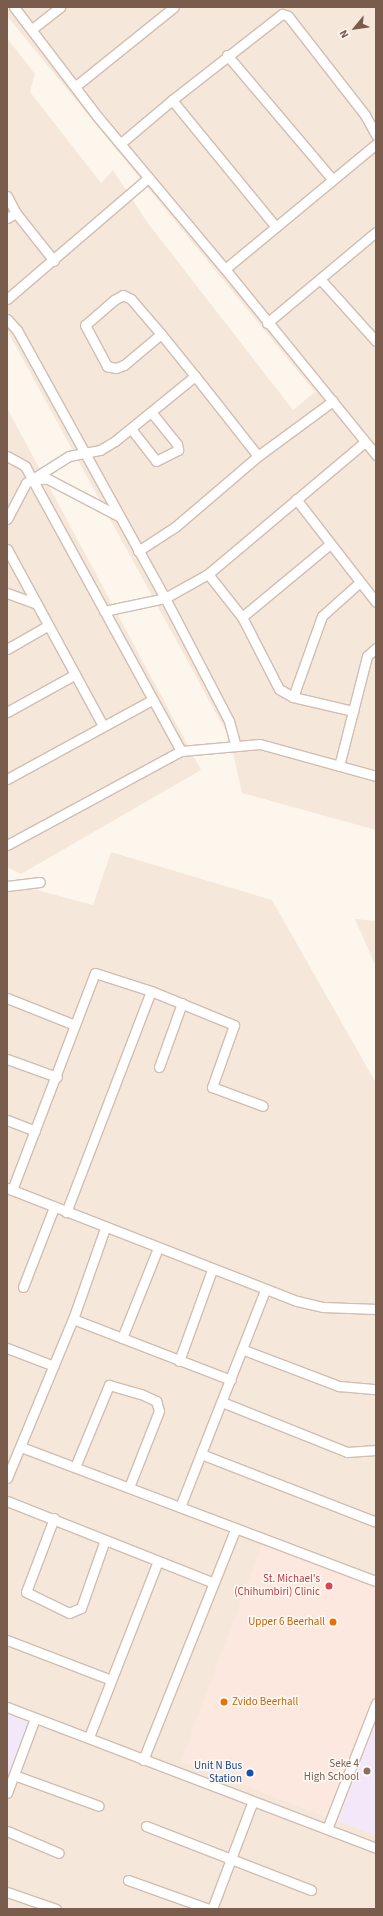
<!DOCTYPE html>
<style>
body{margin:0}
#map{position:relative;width:383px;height:1916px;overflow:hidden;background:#fdf6ec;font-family:"Source Sans 3",sans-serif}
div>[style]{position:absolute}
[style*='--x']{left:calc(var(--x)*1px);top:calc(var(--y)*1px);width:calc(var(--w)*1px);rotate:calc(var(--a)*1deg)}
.residential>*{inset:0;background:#f5e8da}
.commercial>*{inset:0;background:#fde8e0}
.education>*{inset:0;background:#f3e8fa}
.roads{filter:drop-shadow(1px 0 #d1beb0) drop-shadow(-1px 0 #d1beb0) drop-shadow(0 1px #d1beb0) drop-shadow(0 -1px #d1beb0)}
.minor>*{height:9px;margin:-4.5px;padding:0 4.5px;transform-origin:4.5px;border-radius:4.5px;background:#fff}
.dots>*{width:11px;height:11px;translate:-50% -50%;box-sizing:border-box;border:2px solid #fffaf3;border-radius:50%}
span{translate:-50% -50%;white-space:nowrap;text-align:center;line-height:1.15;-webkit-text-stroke:3px #fffaf3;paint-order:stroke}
.health-label{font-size:11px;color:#be3a42}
.right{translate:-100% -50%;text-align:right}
.food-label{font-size:11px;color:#c56008}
.left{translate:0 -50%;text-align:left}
.education-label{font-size:11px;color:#785e54}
.transit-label{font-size:11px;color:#164399}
.frame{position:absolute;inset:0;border:8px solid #7a5c4d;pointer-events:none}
.north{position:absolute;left:335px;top:8px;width:40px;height:40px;-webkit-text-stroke:3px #fffaf3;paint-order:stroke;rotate:241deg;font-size:11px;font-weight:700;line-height:16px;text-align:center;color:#7a5c4d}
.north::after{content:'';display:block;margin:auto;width:14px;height:18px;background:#7a5c4d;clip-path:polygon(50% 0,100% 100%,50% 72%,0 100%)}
</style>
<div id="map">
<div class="residential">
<div style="clip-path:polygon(7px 7px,376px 7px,376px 830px,242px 793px,230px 739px,7px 330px,7px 38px,35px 74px,30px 92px,101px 183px,113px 170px,147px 222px,293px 410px,315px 392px,7px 16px)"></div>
<div style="clip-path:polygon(7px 408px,201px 770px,21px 874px,7px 867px)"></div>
<div style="clip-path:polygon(111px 852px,272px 900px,376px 1083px,376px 1580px,181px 1761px,376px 1835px,376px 1909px,7px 1909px,7px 1777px,31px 1715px,7px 1705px,7px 882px,93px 905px)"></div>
<div style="clip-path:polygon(355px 919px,376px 921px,376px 967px)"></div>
</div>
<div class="commercial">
<div style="clip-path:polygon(265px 1537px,376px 1580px,376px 1721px,338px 1821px,181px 1761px)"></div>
</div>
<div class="education">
<div style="clip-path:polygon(7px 1705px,31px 1714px,7px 1777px)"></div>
<div style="clip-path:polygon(376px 1721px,376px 1835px,338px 1821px)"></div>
</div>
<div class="roads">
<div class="minor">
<div style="--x:14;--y:7;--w:137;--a:52.7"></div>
<div style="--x:97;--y:116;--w:199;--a:50.1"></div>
<div style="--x:225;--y:269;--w:196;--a:-39.6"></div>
<div style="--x:32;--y:29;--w:36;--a:-38"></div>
<div style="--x:227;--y:55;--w:162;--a:49.7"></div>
<div style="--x:77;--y:85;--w:124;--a:-38.8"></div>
<div style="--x:172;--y:100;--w:140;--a:-38"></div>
<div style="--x:282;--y:14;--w:6;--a:18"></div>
<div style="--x:288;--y:16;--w:125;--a:52.1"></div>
<div style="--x:365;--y:115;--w:23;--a:61"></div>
<div style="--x:121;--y:143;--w:67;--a:-40.1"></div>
<div style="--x:172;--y:100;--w:164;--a:50.7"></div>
<div style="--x:7;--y:196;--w:19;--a:62"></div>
<div style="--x:16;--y:213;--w:61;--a:51.6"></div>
<div style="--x:7;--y:218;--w:10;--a:-29"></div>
<div style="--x:225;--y:269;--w:240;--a:50.9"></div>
<div style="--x:321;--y:280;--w:82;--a:48"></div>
<div style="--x:7;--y:299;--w:186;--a:-40.6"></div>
<div style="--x:7;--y:319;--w:15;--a:48"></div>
<div style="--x:17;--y:330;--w:306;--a:61.1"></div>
<div style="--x:165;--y:598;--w:139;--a:62.5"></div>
<div style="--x:229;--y:721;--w:24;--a:75"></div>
<div style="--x:267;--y:323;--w:142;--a:-39.9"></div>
<div style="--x:132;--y:430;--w:39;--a:52"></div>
<div style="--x:156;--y:461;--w:25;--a:-27"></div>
<div style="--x:178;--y:450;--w:6;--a:-99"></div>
<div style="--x:177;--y:444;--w:40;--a:-129"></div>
<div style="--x:7;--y:456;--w:21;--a:29"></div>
<div style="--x:25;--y:466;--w:325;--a:61.3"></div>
<div style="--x:258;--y:456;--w:93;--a:-36.3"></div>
<div style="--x:33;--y:479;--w:15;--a:0"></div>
<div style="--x:48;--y:479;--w:78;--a:27.6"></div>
<div style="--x:296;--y:499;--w:130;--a:52.2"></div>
<div style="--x:7;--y:519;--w:41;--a:-62.2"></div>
<div style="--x:26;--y:483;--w:51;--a:-32.1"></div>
<div style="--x:69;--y:456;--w:32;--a:-11"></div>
<div style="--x:100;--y:450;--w:17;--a:-31"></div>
<div style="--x:115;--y:441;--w:103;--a:-39.1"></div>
<div style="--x:7;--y:549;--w:201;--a:61.5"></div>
<div style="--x:138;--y:551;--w:44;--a:-33"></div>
<div style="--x:175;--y:527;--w:109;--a:-40.5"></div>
<div style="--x:258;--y:456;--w:102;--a:-128.2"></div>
<div style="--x:195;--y:376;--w:54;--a:-129"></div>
<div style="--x:161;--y:334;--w:46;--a:-130.6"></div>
<div style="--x:131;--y:299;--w:9;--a:-153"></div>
<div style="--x:123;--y:295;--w:10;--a:151"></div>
<div style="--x:114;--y:300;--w:38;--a:139"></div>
<div style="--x:85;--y:325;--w:47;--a:61.8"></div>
<div style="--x:107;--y:366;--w:9;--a:13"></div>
<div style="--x:116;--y:368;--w:9;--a:-21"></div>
<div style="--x:124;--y:365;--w:48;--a:-40"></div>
<div style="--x:208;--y:574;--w:55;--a:51.7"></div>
<div style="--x:242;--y:617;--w:81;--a:62.8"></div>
<div style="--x:279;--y:689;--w:16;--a:30"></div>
<div style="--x:293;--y:697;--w:62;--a:13.1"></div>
<div style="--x:7;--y:593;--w:30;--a:20"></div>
<div style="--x:104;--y:611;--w:62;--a:-12"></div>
<div style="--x:165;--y:598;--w:49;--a:-29.2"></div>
<div style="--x:208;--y:574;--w:205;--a:-40.1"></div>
<div style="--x:242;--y:617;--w:114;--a:-39.7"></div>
<div style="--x:7;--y:649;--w:46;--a:-29.9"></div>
<div style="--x:293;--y:697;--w:86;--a:-70.3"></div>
<div style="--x:322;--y:616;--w:51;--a:-41.8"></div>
<div style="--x:7;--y:712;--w:77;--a:-28.9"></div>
<div style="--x:339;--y:766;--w:114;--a:-75.7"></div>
<div style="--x:367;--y:656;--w:12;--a:-42"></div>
<div style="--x:7;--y:779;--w:165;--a:-28.6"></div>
<div style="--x:7;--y:845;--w:198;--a:-28.4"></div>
<div style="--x:181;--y:751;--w:79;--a:-5.1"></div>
<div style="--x:260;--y:744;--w:120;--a:15.4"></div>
<div style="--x:7;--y:886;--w:33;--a:-7"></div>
<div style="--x:151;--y:991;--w:90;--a:22.3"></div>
<div style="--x:234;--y:1025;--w:66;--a:109.5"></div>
<div style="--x:212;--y:1087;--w:54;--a:20.4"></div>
<div style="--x:7;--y:998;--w:73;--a:21.7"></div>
<div style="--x:7;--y:1059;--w:53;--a:19.8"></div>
<div style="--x:159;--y:1067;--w:68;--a:-70.2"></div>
<div style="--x:7;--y:1120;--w:30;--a:21"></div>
<div style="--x:7;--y:1188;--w:311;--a:21.3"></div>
<div style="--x:297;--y:1301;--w:27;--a:13"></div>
<div style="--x:323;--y:1307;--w:53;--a:2.2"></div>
<div style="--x:12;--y:1190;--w:232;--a:-69.1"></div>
<div style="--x:95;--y:973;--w:59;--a:17.8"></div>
<div style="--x:151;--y:991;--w:237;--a:111"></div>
<div style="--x:23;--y:1287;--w:86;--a:-68.8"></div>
<div style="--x:73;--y:1319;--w:169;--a:21.1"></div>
<div style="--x:122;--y:1338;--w:97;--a:-68.2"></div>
<div style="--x:7;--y:1348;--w:50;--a:21"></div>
<div style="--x:244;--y:1350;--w:102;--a:20.8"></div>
<div style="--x:339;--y:1386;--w:37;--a:5"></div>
<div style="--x:179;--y:1361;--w:97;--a:-70.1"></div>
<div style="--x:222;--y:1402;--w:135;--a:21.8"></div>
<div style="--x:347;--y:1452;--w:29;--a:-4"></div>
<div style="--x:21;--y:1447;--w:379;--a:20.7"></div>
<div style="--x:201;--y:1454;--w:188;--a:21.2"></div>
<div style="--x:75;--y:1467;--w:89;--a:-67.5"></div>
<div style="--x:109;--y:1385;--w:33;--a:16"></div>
<div style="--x:141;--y:1394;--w:17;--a:25"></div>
<div style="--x:156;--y:1401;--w:10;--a:73"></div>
<div style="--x:159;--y:1411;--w:82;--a:111.5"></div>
<div style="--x:7;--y:1478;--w:172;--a:-67.5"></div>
<div style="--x:73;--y:1319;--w:96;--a:-70.6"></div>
<div style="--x:7;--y:1501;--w:220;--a:21.6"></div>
<div style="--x:180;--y:1507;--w:233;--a:-68.6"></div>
<div style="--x:54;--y:1518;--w:79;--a:110.7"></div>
<div style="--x:26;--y:1592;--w:48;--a:26"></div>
<div style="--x:69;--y:1613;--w:13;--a:-23"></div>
<div style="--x:81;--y:1608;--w:72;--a:-70.6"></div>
<div style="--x:7;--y:1640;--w:111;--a:21"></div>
<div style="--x:7;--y:1707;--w:395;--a:20.9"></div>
<div style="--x:89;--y:1737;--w:189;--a:-68.6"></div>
<div style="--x:143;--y:1760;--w:248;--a:-68.2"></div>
<div style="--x:14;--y:1775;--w:90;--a:20"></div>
<div style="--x:7;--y:1793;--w:80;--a:-69.5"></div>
<div style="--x:146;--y:1826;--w:177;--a:21.2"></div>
<div style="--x:327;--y:1829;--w:135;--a:-68.7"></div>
<div style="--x:7;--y:1831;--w:56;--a:22.9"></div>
<div style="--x:128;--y:1880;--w:86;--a:19.7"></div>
<div style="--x:7;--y:1892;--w:52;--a:19.1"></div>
<div style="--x:212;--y:1909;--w:113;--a:-69.3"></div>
</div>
</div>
<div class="dots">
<div style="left:329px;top:1586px;background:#e0444e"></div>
<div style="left:333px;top:1622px;background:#e8710a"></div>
<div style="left:224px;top:1702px;background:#e8710a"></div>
<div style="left:367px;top:1771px;background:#8d6e63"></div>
<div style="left:250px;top:1773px;background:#1a4fb4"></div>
</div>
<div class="health-label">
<span class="right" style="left:320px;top:1586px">St. Michael's<br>(Chihumbiri) Clinic</span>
</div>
<div class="food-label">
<span class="right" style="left:325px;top:1622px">Upper 6 Beerhall</span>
<span class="left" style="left:232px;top:1702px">Zvido Beerhall</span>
</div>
<div class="education-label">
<span class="right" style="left:359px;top:1771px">Seke 4<br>High School</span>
</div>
<div class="transit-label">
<span class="right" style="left:242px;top:1773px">Unit N Bus<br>Station</span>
</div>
<div class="frame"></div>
<div class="north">N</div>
</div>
